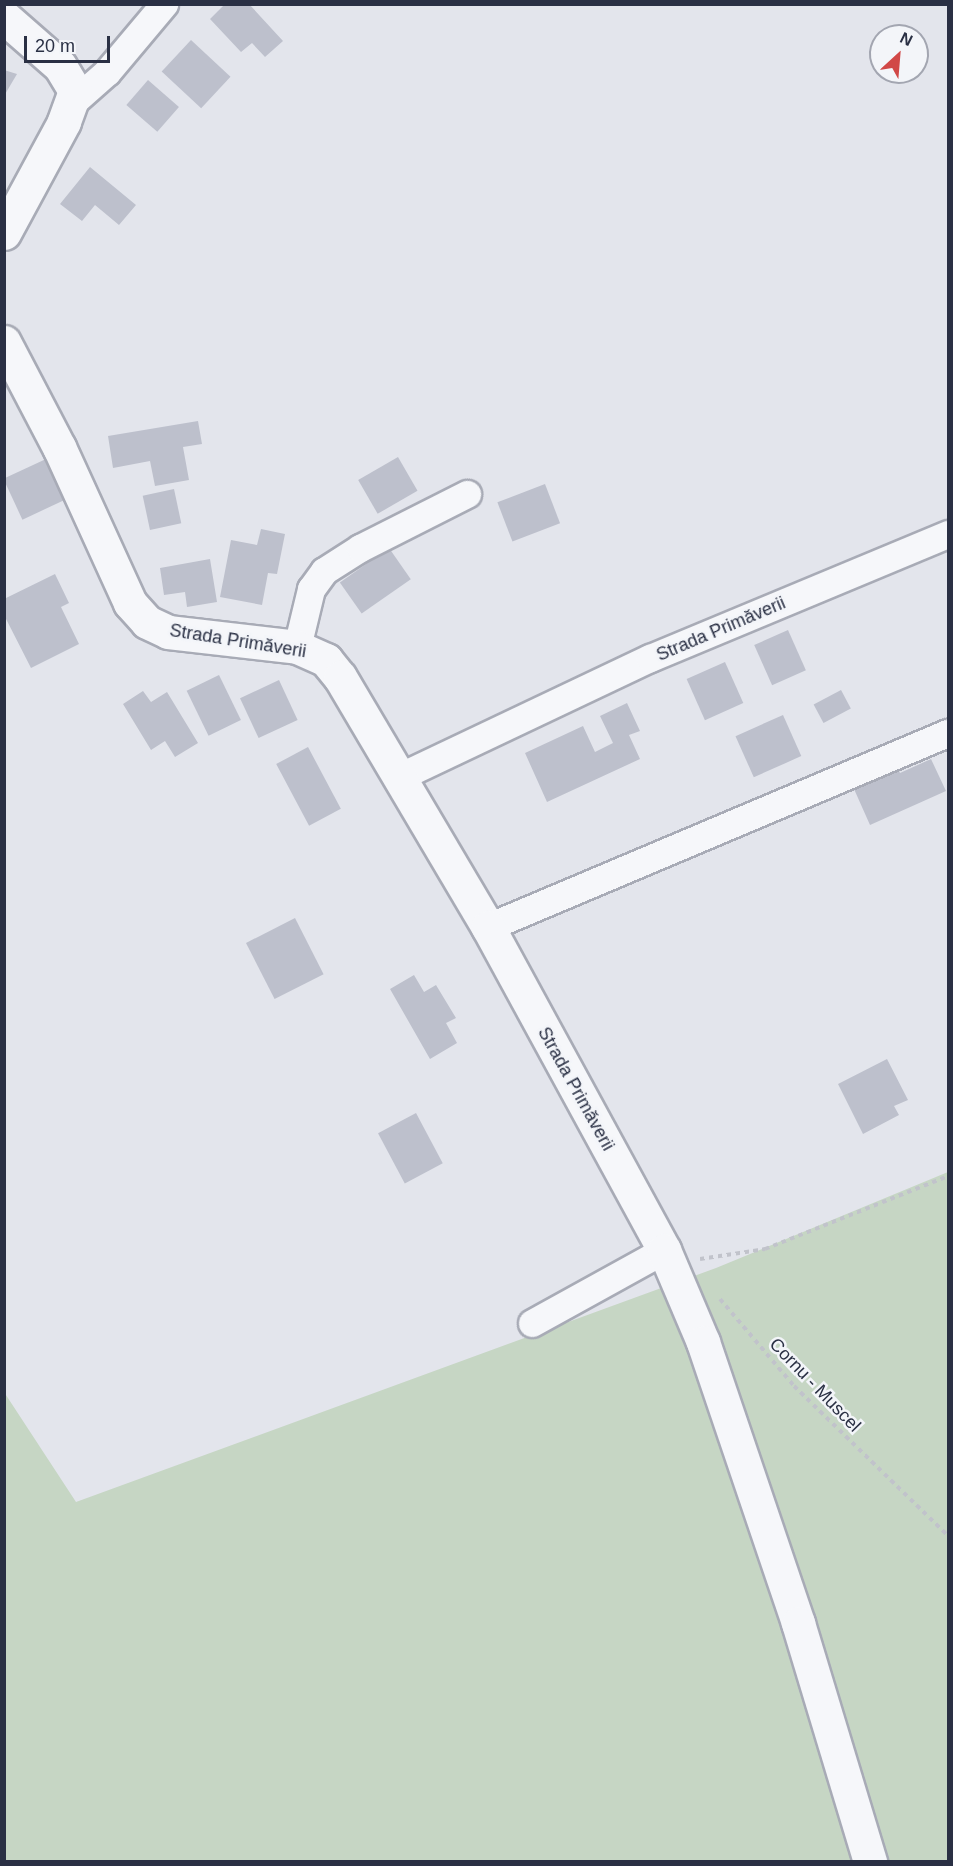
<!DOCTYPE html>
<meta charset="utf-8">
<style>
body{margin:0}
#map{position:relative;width:953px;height:1866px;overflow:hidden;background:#e3e5ec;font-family:Arial,sans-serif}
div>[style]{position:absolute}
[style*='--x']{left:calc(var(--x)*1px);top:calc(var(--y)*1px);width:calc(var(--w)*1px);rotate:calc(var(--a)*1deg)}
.green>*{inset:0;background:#c6d6c4}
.building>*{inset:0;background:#bdc0cc;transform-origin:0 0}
.path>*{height:4px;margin-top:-2px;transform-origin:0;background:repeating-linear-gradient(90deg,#c1c3cb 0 4.5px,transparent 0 9px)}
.roads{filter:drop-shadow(2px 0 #a8abb6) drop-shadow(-2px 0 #a8abb6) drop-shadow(0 2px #a8abb6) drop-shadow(0 -2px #a8abb6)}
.minor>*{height:27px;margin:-13.5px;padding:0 13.5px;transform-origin:13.5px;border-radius:13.5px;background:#f6f7fa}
.tertiary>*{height:33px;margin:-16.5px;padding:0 16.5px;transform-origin:16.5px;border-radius:16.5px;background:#f6f7fa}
span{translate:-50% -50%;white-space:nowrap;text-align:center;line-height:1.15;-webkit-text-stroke:5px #f3f5f9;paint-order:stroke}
.street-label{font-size:18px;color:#2a3044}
.frame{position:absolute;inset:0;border:6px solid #2a3044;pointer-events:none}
.north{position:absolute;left:869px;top:24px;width:60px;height:60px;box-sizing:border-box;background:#f3f5f9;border:2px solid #a3a6b1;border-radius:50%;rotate:26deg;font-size:16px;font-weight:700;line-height:24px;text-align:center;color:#2a3044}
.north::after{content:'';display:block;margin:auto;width:21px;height:27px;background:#d14847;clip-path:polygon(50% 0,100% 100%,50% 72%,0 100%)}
.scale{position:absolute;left:24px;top:36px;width:86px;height:27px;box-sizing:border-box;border:3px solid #2a3044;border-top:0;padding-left:8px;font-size:18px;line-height:21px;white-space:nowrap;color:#2a3044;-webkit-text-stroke:4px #f3f5f9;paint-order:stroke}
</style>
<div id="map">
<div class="green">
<div style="clip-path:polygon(948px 1172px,948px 1861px,5px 1861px,4px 1392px,76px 1502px,716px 1268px)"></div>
</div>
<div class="building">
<div style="clip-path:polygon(225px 4px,249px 4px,283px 41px,265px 57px,252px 43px,241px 52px,210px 19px)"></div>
<div style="left:191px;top:40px;width:54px;height:43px;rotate:43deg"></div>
<div style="clip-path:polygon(4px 70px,17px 74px,4px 96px)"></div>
<div style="left:148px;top:80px;width:41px;height:33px;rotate:41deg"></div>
<div style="clip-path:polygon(90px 167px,136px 205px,119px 225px,95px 205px,82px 221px,60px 204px)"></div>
<div style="clip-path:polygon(198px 421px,202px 444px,183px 447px,189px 480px,155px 486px,150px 461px,113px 468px,108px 436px)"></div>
<div style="left:398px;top:457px;width:39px;height:46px;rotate:60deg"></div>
<div style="left:46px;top:459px;width:45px;height:47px;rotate:65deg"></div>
<div style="left:545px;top:484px;width:42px;height:51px;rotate:69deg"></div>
<div style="left:174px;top:489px;width:35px;height:32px;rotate:78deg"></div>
<div style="clip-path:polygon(261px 529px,285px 534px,277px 574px,268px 573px,262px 605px,220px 597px,231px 540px,257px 545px)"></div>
<div style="left:389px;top:548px;width:38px;height:60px;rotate:55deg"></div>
<div style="clip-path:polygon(210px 559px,217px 602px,187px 607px,185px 592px,164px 595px,160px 568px)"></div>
<div style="clip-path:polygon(55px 574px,69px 603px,61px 607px,79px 644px,31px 668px,4px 615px,4px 599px)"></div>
<div style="left:788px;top:630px;width:44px;height:37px;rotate:66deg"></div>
<div style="left:725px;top:662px;width:45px;height:42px;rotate:66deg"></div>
<div style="left:219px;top:675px;width:50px;height:36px;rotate:64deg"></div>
<div style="left:279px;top:680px;width:44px;height:43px;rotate:65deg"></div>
<div style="left:841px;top:690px;width:21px;height:31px;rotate:62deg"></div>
<div style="clip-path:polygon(143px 691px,151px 702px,167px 692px,198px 743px,175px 757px,165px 741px,151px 750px,123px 704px)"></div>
<div style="clip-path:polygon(627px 703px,640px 731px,629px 735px,640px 759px,547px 802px,525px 753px,583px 726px,595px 752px,613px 743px,600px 716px)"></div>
<div style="left:783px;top:715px;width:45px;height:52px;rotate:66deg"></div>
<div style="left:308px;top:747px;width:70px;height:36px;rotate:62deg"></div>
<div style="clip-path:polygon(894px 759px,900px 773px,931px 759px,946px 791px,870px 825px,854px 789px,870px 782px,866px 772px)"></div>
<div style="left:295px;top:918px;width:63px;height:55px;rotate:63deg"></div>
<div style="clip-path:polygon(414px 975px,424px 992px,436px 985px,456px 1018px,446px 1023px,457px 1043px,430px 1059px,390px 989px)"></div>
<div style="clip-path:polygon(887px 1059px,908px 1100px,894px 1106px,899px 1115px,863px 1134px,838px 1084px)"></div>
<div style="left:416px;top:1113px;width:57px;height:43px;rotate:62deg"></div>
</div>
<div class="path">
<div style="--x:700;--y:1259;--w:66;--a:-8.7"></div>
<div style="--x:765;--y:1249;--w:197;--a:-21.7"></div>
<div style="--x:720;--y:1299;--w:114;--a:49.6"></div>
<div style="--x:794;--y:1386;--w:215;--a:44.2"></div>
</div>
<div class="roads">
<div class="minor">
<div style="--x:74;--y:101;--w:44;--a:-41.3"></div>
<div style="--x:107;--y:72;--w:89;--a:-50"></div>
<div style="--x:297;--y:647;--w:60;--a:-76.4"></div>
<div style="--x:311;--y:589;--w:22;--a:-54"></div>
<div style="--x:324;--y:571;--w:43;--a:-32.6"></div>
<div style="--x:360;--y:548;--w:120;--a:-26.8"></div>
<div style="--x:399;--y:777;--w:278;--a:-25.4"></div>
<div style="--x:650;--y:658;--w:323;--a:-22.6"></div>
<div style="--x:488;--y:927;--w:499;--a:-22.9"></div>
<div style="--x:532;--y:1323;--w:151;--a:-28.9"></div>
</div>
<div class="tertiary">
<div style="--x:4;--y:17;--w:74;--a:41.2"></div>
<div style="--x:60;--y:66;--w:29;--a:59"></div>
<div style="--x:75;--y:91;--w:33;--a:110"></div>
<div style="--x:64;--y:122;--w:126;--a:118.4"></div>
<div style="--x:4;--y:342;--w:119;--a:62.4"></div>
<div style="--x:59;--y:447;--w:171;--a:65.5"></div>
<div style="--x:130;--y:603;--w:25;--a:48"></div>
<div style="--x:147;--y:622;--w:23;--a:25"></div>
<div style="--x:168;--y:632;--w:130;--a:6.6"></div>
<div style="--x:297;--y:647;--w:32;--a:24"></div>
<div style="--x:326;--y:660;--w:22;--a:51"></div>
<div style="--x:340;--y:677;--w:291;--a:59.4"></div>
<div style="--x:488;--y:927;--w:368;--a:61.4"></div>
<div style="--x:664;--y:1250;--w:100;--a:67"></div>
<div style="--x:703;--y:1342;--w:297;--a:71.3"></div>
<div style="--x:798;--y:1623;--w:250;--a:73.2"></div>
</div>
</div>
<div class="street-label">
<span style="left:721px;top:629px;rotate:-23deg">Strada Primăverii</span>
<span style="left:238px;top:641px;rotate:9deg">Strada Primăverii</span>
<span style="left:576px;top:1089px;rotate:61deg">Strada Primăverii</span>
<span style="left:815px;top:1385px;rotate:46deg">Cornu - Muscel</span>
</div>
<div class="frame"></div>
<div class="north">N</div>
<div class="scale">20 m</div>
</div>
